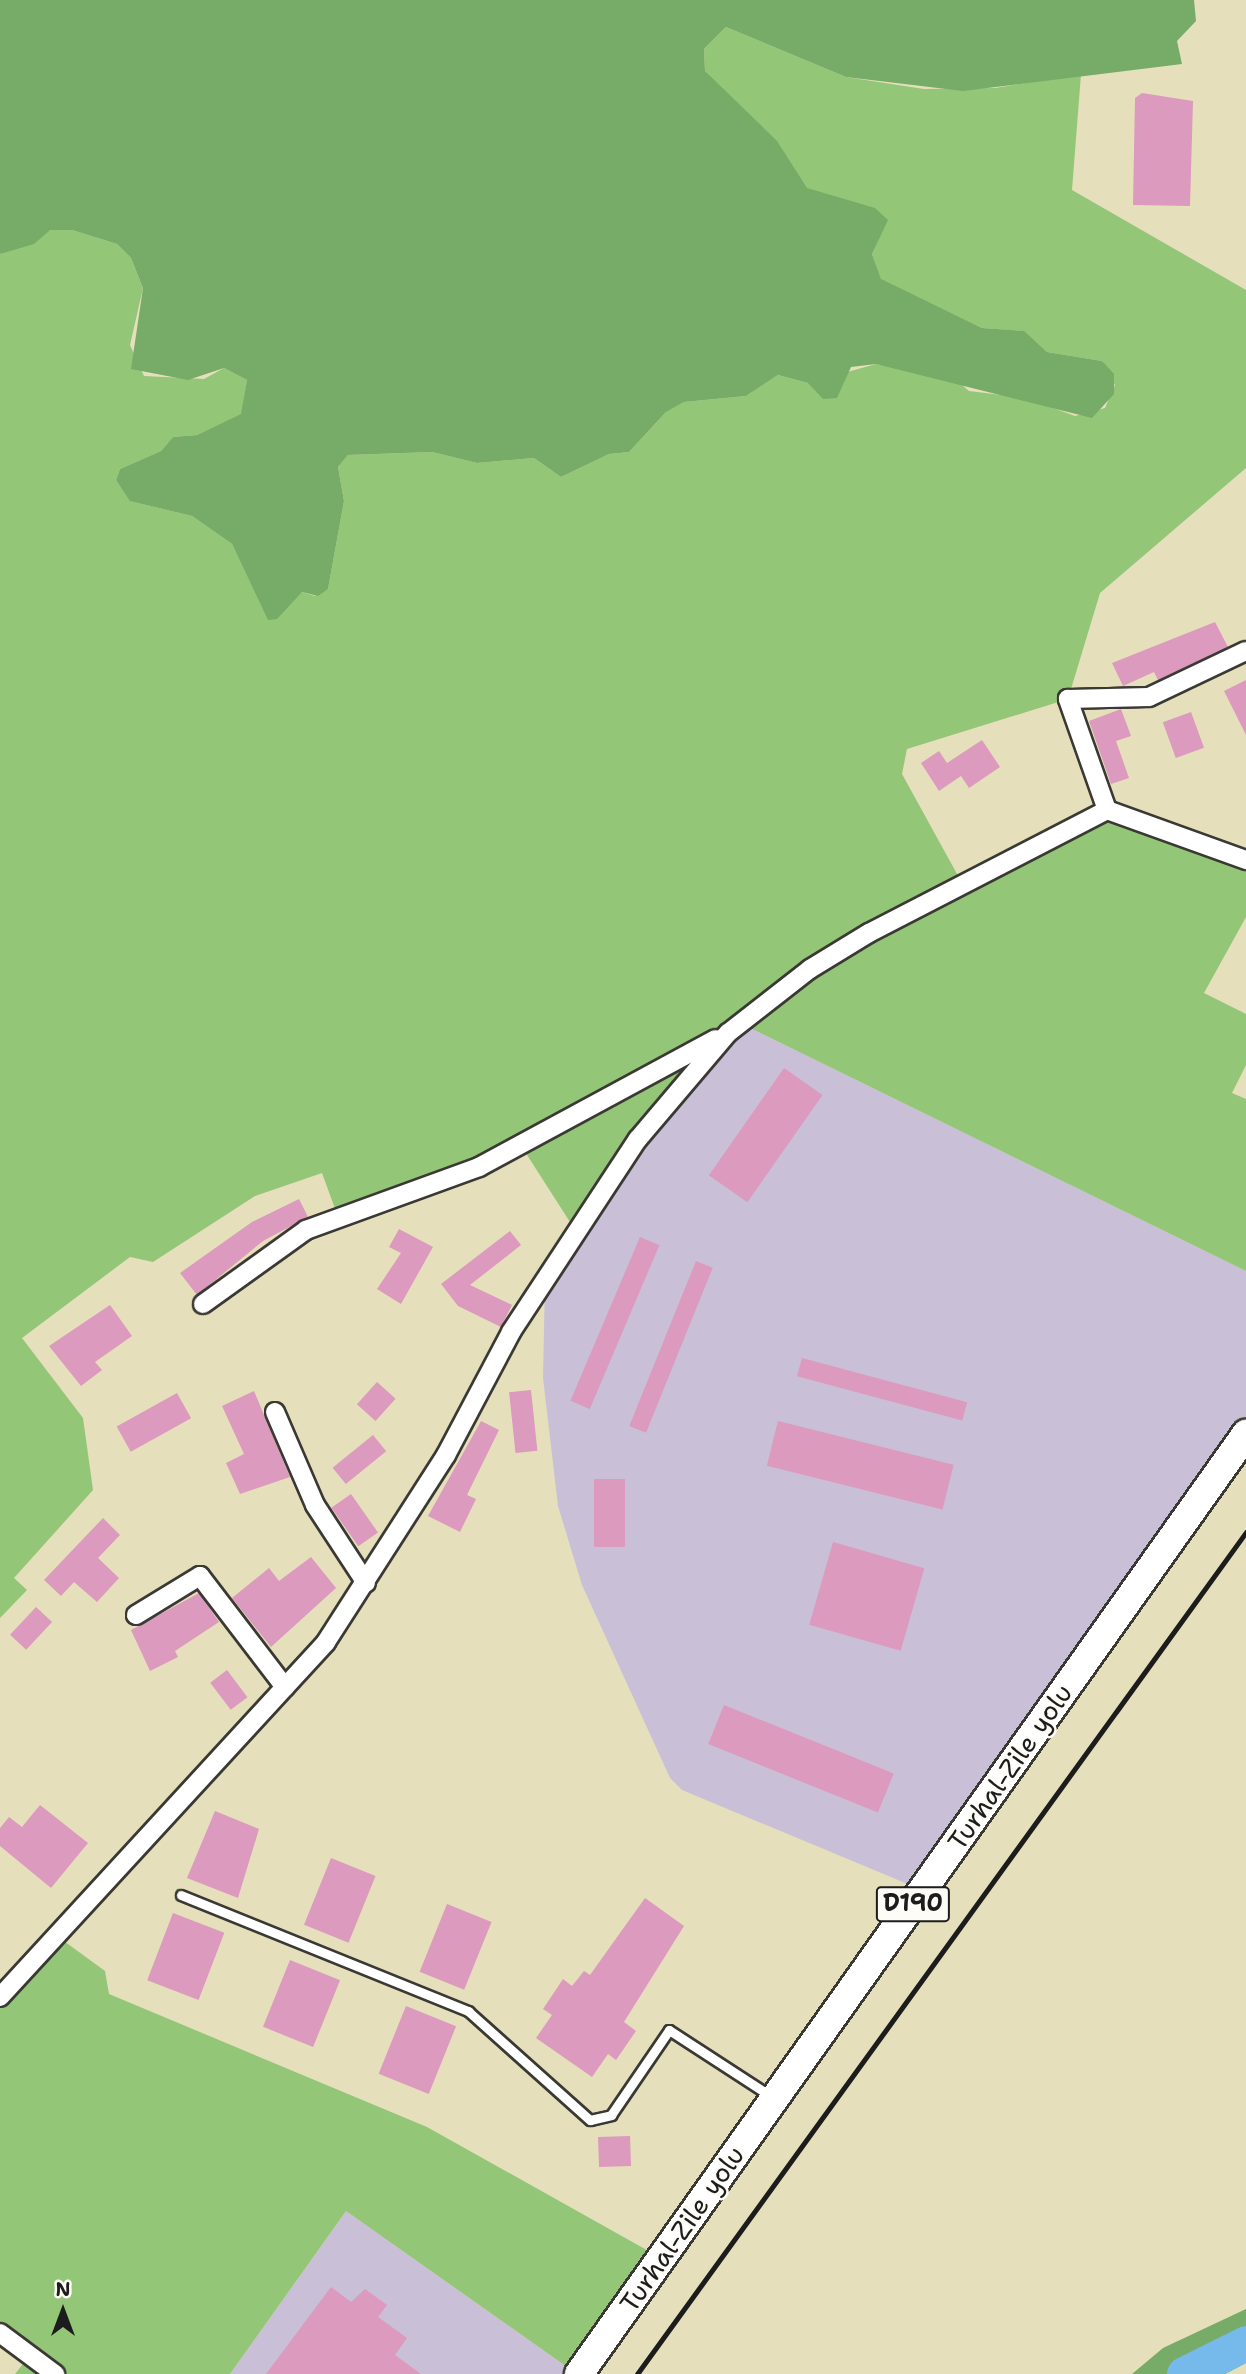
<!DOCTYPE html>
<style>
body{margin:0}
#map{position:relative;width:1246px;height:2374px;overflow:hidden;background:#e6dfbb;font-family:"Shantell Sans",sans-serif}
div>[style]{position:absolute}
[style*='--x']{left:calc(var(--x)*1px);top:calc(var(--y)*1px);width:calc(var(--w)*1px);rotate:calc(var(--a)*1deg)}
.industrial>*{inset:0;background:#c9bfd7}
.green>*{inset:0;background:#93c677}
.forest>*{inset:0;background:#76ab68}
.river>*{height:35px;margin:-17.5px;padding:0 17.5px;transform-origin:17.5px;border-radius:17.5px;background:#76baec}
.building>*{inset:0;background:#db9abe;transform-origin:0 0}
.roads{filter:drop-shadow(2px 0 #3a3934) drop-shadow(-2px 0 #3a3934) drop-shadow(0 2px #3a3934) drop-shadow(0 -2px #3a3934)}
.service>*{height:9px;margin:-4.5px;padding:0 4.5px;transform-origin:4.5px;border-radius:4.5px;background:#fff}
.minor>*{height:18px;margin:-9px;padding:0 9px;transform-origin:9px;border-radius:9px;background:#fff}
.primary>*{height:28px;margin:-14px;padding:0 14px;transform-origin:14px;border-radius:14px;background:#fff}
.rail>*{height:5px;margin:-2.5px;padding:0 2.5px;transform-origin:2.5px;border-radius:2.5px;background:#1c1c1c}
span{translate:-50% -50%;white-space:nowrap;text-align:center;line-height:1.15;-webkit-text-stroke:5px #fdfcf7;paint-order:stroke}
.shield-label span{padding:2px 5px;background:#fdfcf7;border:2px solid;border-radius:5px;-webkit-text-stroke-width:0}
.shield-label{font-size:24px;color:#1c1c1c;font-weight:700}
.street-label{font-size:26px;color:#1c1c1c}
.north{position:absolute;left:28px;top:2276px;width:70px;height:70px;-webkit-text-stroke:5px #fdfcf7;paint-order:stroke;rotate:0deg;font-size:19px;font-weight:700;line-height:28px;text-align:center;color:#1c1c1c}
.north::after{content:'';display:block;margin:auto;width:24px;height:32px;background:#1c1c1c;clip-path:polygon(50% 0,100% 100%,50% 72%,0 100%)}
</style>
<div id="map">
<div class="industrial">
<div style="clip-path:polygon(740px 1023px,1246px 1271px,1246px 1434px,922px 1890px,682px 1790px,670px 1778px,582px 1585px,558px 1506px,543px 1378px,545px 1280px,638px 1139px)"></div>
<div style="clip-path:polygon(346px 2211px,577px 2374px,230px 2374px)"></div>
</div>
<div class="green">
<div style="clip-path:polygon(726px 27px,846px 77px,924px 89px,995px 88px,1081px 74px,1072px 190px,1246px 290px,1246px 468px,1100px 593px,1068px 699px,907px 749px,902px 774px,962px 883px,1107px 810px,1246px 860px,1246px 917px,1204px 993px,1246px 1014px,1246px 1065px,1232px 1093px,1246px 1099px,1246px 1271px,740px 1023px,577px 1233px,520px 1144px,337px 1214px,322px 1173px,255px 1196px,153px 1262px,130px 1257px,22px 1338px,83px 1418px,93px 1490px,14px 1578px,27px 1590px,0 1618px,0 254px,50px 230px,72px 230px,117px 244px,131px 258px,143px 288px,130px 345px,144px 376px,204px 379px,224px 368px,247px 380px,242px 414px,197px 435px,173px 437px,161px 451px,120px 469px,116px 480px,131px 501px,192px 516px,232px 544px,268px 619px,302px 592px,315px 596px,328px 589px,344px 501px,338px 467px,348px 455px,432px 452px,477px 463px,534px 458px,561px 477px,609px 454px,629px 452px,667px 411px,684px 402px,746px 396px,778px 375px,808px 383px,876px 364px,955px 379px,969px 391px,1026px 398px,1075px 416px,1105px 408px,1115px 385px,1102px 361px,1047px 352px,1023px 331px,982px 328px,881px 280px,872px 254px,879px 238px,836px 198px,807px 189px,705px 71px,704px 49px)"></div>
<div style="clip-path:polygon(57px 1936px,105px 1971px,109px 1994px,427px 2127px,661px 2258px,577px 2374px,346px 2211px,230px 2374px,15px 2374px,30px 2355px,0 2333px,0 1984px)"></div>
</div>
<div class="forest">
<div style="clip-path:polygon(0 0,1194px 0,1196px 21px,1177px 41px,1182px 64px,963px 91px,846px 77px,726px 27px,704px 49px,705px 71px,777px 141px,807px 188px,875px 208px,888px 220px,872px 254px,881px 279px,982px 328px,1024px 331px,1047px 352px,1102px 361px,1114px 374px,1114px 394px,1092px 418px,876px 364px,851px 367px,837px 398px,823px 399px,808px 383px,778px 375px,746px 396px,684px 402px,666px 412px,629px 452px,609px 454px,561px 477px,534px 458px,477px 463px,432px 452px,348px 455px,338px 467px,344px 501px,328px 589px,318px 596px,302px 592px,277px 619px,268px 620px,232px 544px,192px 516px,130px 501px,116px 480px,120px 469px,161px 451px,173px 437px,197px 435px,241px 414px,247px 380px,224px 368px,188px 380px,131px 369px,143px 288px,131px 258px,117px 244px,72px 230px,50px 230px,34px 244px,0 254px)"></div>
<div style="clip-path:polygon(1246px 2309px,1246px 2363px,1225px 2374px,1132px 2374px,1163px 2348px)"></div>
</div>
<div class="river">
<div style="--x:1184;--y:2374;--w:69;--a:-26.6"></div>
</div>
<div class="building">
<div style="clip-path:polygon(1142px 93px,1193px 101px,1190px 206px,1133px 205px,1135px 98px)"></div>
<div style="clip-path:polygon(1215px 622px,1228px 647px,1158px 680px,1154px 672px,1123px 686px,1112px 663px)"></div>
<div style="clip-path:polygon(1246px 680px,1246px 735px,1224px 691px)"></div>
<div style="clip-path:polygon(1121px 709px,1131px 736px,1116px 741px,1129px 778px,1111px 784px,1089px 721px)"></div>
<div style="left:1191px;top:712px;width:38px;height:30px;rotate:70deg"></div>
<div style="clip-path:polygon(982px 740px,1000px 767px,969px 788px,961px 776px,939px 791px,921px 763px,939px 751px,947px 763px)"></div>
<div style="left:784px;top:1068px;width:47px;height:131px;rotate:35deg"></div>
<div style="clip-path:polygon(299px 1199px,308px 1217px,263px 1241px,197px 1295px,180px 1273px,252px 1222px)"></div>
<div style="clip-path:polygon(399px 1229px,433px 1247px,401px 1304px,377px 1289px,401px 1253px,389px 1247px)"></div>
<div style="clip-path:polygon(510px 1231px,521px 1245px,470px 1285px,512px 1305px,501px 1327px,458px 1306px,441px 1284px)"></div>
<div style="left:640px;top:1237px;width:21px;height:178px;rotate:23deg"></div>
<div style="left:696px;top:1261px;width:18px;height:178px;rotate:22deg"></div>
<div style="clip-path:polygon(110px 1305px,132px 1336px,95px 1362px,102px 1370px,81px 1386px,49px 1346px)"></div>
<div style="left:802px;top:1358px;width:171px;height:19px;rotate:15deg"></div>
<div style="left:377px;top:1382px;width:25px;height:30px;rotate:42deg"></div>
<div style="left:531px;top:1390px;width:61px;height:22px;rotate:84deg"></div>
<div style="clip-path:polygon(254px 1391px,290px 1477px,240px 1494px,226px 1463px,244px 1454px,222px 1406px)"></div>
<div style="left:177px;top:1393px;width:29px;height:69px;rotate:61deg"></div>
<div style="clip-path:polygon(481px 1421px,499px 1430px,467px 1495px,476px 1499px,460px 1532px,428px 1516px)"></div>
<div style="left:778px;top:1421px;width:181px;height:46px;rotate:14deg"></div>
<div style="left:373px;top:1435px;width:21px;height:52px;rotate:51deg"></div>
<div style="left:594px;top:1479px;width:31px;height:68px"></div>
<div style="left:351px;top:1494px;width:47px;height:24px;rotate:55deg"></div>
<div style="clip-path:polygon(103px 1518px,120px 1535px,98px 1558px,119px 1578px,97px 1602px,74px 1582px,61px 1596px,44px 1580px)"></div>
<div style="left:833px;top:1542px;width:95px;height:86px;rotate:16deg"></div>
<div style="clip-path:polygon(311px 1557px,336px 1588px,271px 1647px,232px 1598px,269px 1568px,279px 1581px)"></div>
<div style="clip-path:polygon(199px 1593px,219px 1622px,175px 1651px,178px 1657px,150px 1671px,131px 1630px)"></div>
<div style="left:36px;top:1607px;width:22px;height:38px;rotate:43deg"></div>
<div style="left:227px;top:1670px;width:34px;height:21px;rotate:53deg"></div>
<div style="left:724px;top:1705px;width:183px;height:42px;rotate:22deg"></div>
<div style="clip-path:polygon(40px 1805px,88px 1843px,51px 1888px,0 1846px,0 1828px,9px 1817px,22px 1827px)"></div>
<div style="clip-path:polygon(215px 1811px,259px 1829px,238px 1898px,187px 1878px)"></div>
<div style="left:331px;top:1858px;width:48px;height:72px;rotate:22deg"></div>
<div style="clip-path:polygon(645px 1898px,684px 1926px,624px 2022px,636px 2031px,616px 2060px,608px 2054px,592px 2077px,536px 2038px,552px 2015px,543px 2009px,563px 1979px,572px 1986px,584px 1971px,590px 1975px)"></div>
<div style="left:447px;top:1904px;width:48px;height:73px;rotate:22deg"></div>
<div style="left:173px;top:1913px;width:55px;height:72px;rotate:21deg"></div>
<div style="left:290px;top:1960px;width:54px;height:72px;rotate:22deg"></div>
<div style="left:406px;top:2006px;width:54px;height:73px;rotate:22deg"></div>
<div style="left:630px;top:2136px;width:30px;height:32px;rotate:88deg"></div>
<div style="clip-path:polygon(331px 2287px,351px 2302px,365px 2289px,387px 2305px,378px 2317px,407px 2338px,395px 2355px,421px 2374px,266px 2374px)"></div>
</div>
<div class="roads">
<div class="service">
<div style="--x:181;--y:1895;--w:310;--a:22"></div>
<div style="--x:468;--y:2011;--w:164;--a:41.8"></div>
<div style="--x:590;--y:2120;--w:22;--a:-13"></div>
<div style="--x:611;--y:2115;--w:103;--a:-55.7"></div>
<div style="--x:669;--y:2030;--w:123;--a:33"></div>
</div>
<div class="minor">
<div style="--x:1107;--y:810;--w:118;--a:-109.4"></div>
<div style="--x:1068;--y:699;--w:81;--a:-1.4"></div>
<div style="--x:1149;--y:697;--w:107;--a:-25.4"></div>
<div style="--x:203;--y:1304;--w:127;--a:-35.7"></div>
<div style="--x:306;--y:1230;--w:184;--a:-20"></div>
<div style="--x:479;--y:1167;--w:269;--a:-28.4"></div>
<div style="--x:275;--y:1412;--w:101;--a:66.7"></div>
<div style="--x:315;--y:1505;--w:93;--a:56.8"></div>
<div style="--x:136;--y:1615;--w:75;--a:-31.4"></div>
<div style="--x:200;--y:1576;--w:140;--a:52.6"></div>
<div style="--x:0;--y:1997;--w:482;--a:-47.4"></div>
<div style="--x:326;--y:1642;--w:222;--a:-57.3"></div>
<div style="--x:446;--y:1455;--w:139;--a:-62.1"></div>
<div style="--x:511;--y:1332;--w:231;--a:-56.7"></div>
<div style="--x:638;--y:1139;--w:139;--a:-49.7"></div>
<div style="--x:728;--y:1033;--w:104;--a:-38"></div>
<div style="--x:810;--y:969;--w:69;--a:-31.4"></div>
<div style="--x:869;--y:933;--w:268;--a:-27.3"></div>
<div style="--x:1107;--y:810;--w:148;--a:19.8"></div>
<div style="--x:0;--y:2333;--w:69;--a:36.7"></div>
</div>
<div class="primary">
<div style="--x:579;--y:2374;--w:1153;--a:-54.64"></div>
</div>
</div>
<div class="rail">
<div style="--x:637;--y:2374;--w:1039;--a:-54.12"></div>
</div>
<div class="shield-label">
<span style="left:913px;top:1904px">D190</span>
</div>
<div class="street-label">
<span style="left:1010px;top:1767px;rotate:-55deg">Turhal-Zile yolu</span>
<span style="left:682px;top:2229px;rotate:-55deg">Turhal-Zile yolu</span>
</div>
<div class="north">N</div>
</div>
